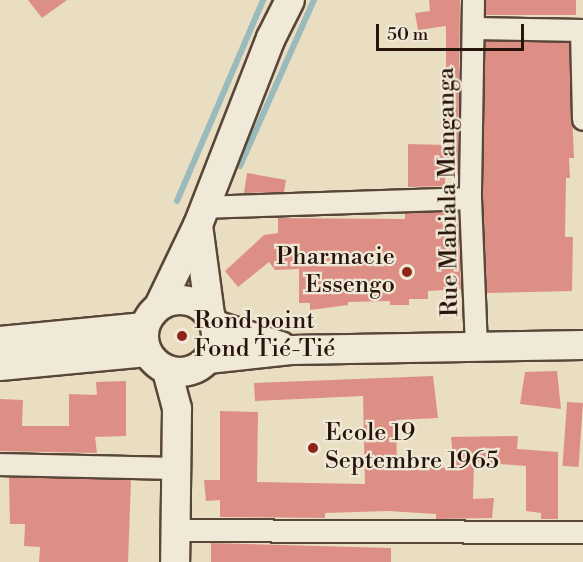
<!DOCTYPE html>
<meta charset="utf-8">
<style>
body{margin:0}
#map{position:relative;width:583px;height:562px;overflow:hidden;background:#e9ddc2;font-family:"Libre Bodoni",serif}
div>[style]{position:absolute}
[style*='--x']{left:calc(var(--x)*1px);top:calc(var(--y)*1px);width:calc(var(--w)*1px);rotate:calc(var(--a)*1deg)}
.stream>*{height:6px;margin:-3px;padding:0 3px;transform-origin:3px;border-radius:3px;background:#9ababb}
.building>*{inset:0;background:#de8f85;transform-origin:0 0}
.roads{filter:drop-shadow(2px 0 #584639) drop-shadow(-2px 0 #584639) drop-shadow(0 2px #584639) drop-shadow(0 -2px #584639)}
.street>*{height:21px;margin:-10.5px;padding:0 10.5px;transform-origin:10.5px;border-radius:10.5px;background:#f1e9d7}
.secondary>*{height:28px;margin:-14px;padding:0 14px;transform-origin:14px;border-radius:14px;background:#f1e9d7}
.secondary>.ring{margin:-14px;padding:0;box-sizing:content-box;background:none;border:28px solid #f1e9d7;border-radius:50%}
.dots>*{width:16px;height:16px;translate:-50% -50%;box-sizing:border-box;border:3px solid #f1e9d7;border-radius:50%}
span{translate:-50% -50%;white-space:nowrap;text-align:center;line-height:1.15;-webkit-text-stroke:4.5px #f1e9d7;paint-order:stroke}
.street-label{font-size:24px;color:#28140b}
.poi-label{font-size:24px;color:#28140b}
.right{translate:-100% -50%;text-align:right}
.left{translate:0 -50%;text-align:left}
.scale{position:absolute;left:376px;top:24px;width:148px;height:27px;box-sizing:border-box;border:3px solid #28140b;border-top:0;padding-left:8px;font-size:18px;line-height:21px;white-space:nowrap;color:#28140b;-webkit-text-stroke:4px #f1e9d7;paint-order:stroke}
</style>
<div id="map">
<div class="stream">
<div style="--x:240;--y:166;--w:182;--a:-66"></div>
<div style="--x:177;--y:201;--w:219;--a:-66.8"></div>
</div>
<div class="building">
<div style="clip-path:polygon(28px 0,67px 0,42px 18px)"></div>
<div style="clip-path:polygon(429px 0,460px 0,458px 175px,445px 175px,445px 186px,408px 187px,408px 144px,446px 145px,446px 26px,418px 30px,415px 13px,430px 11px)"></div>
<div style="left:486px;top:0;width:90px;height:15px"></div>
<div style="clip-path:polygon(485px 41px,569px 42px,574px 158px,569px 158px,570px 178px,566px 178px,565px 237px,573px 237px,572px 291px,487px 293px,483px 198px)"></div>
<div style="clip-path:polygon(247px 173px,286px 180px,284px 192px,244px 193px)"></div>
<div style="clip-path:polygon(458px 211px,461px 289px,428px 291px,428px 299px,409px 299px,409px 305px,390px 305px,390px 301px,348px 302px,348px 305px,310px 310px,310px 303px,299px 303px,299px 269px,275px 270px,269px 262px,238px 287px,225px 271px,264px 235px,278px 233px,278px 218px,405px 219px,405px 213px)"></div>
<div style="clip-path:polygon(557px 371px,561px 409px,520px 404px,525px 372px)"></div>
<div style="clip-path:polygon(433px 376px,438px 418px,396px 420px,397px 466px,454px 468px,451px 437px,518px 436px,517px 449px,558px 452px,558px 519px,541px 519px,541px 513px,526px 511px,526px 466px,474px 462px,473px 499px,494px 498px,492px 518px,436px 519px,436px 514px,388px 511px,325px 513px,325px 518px,220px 517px,220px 500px,206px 501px,204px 480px,220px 480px,220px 411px,258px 412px,257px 482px,365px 484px,363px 396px,255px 401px,254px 383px)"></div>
<div style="clip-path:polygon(126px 381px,126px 436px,95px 437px,97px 453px,0 451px,0 399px,23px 400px,22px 426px,69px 426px,69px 394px,97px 395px,96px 382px)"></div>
<div style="left:567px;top:402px;width:16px;height:64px;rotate:4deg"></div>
<div style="clip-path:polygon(9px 477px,131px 480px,128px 562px,39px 562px,40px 547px,24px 546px,25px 524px,10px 524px)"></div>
<div style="clip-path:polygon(211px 543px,391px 548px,391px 562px,211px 562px)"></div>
</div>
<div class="roads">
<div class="street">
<div style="--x:473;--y:0;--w:198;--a:90.9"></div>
<div style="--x:470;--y:198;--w:150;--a:87.7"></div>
<div style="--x:473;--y:28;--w:110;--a:1"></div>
<div style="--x:581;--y:30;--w:89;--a:88.7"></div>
<div style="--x:203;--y:207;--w:267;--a:-1.9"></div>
<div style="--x:0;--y:464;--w:176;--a:1.3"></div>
<div style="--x:175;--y:530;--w:408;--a:0.3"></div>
</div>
<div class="secondary">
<div style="--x:198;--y:225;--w:91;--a:82.4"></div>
<div class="ring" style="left:144px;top:300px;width:44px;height:44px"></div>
<div style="--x:159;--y:306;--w:90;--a:-64.3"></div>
<div style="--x:198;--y:225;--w:201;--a:-68.7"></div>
<div style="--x:271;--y:38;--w:42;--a:-63.4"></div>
<div style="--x:215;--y:325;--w:69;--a:17.7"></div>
<div style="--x:0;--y:341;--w:145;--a:-5.6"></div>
<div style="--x:208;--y:359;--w:83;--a:-6.2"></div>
<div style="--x:291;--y:350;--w:292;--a:-1"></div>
<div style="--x:0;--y:366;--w:148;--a:-5.4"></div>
<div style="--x:167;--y:371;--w:39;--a:75"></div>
<div style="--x:177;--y:409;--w:153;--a:90.7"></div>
</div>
</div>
<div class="dots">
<div style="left:407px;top:272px;background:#8f2418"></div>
<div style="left:182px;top:336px;background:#8f2418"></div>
<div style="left:313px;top:448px;background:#8f2418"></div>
</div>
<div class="street-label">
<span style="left:449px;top:192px;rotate:-91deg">Rue Mabiala Manganga</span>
</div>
<div class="poi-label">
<span class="right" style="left:395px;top:272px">Pharmacie<br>Essengo</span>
<span class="left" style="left:194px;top:336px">Rond point<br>Fond Tié-Tié</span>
<span class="left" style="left:325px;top:448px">Ecole 19<br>Septembre 1965</span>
</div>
<div class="scale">50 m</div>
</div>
